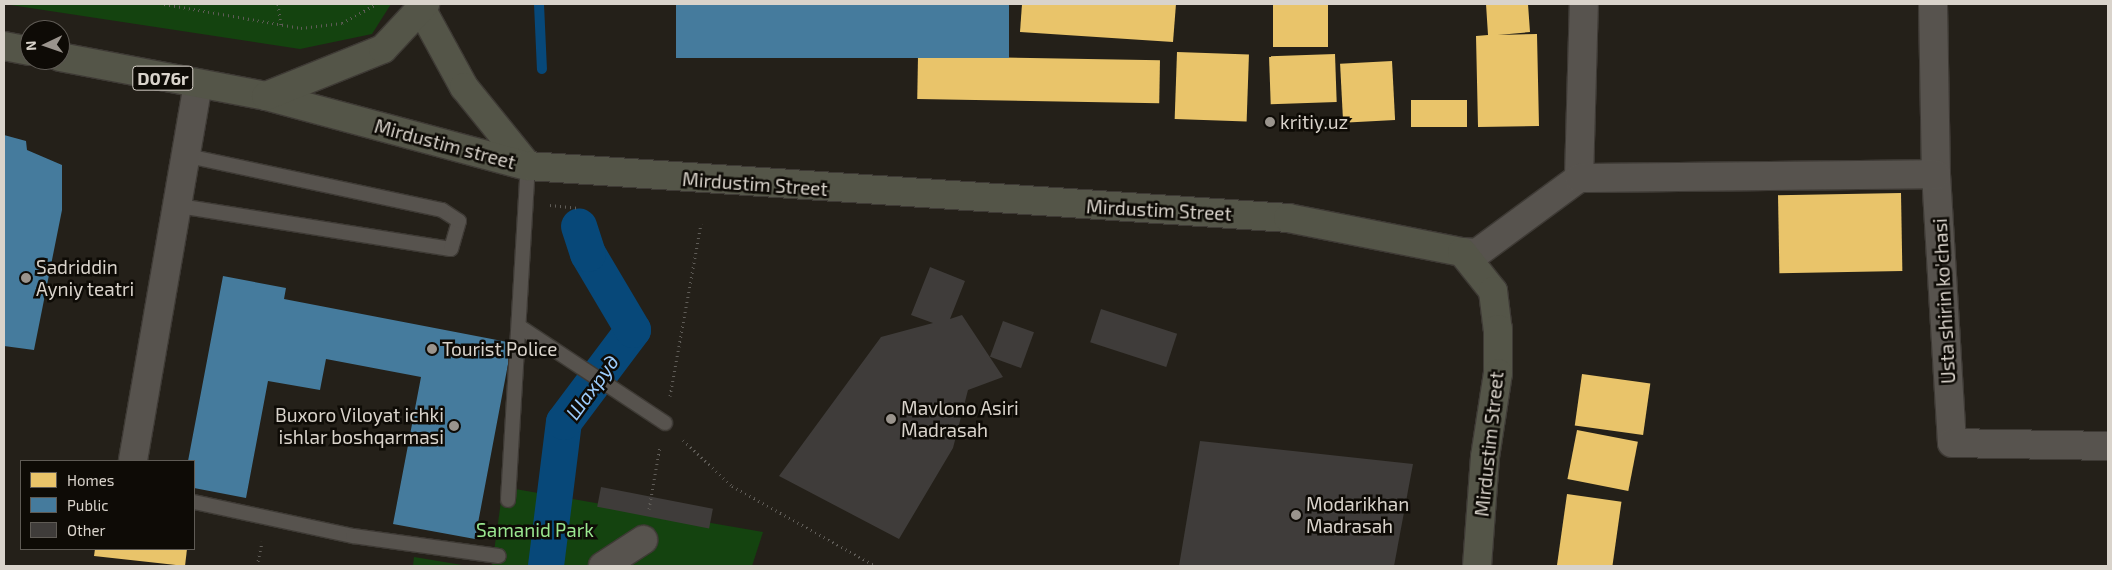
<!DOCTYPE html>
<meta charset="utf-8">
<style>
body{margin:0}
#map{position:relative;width:2112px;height:570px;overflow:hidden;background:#242019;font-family:"Exo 2",sans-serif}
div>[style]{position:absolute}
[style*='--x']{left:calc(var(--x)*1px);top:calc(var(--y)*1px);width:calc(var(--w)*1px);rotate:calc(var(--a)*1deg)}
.green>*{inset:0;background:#14430f}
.homes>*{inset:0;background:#e9c46a;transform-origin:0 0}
.public>*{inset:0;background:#457b9d;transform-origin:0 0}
.stream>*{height:10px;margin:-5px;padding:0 5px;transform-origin:5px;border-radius:5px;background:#074879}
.canal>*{height:36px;margin:-18px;padding:0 18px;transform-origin:18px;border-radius:18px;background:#074879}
.building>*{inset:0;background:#3f3c3a;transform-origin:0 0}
.path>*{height:3px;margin-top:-1.5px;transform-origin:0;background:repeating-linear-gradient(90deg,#5f5c57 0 1px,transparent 0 5px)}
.roads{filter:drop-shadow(1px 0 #3e3a35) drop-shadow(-1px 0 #3e3a35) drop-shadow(0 1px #3e3a35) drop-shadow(0 -1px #3e3a35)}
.lane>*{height:14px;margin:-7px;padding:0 7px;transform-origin:7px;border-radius:7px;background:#57534e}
.street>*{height:28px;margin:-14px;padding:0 14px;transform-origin:14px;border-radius:14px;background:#57534e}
.primary>*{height:28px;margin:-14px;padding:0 14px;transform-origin:14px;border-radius:14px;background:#545548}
.dots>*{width:14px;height:14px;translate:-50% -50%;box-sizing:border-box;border:2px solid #0e0b06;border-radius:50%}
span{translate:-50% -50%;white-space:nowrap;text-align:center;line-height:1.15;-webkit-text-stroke:5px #0e0b06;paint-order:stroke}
.shield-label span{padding:1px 4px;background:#0e0b06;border:1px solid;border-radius:4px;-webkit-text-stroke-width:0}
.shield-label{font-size:18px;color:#d9d3cb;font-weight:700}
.poi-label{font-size:19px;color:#d9d3cb}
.left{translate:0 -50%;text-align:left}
.right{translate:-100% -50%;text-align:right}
.street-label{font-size:19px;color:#d9d3cb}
.park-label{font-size:19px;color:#9ae790}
.water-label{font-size:20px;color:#9dcdfd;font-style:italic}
.frame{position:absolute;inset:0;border:5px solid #d9d3cb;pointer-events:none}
.legend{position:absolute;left:20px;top:460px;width:175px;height:90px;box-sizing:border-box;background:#0e0b06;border:1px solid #5f5b55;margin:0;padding:6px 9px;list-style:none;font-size:15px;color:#d9d3cb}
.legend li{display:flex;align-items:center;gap:10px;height:25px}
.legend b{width:25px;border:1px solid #5f5b55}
.north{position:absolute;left:20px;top:20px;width:50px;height:50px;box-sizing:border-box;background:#0e0b06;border:1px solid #5f5b55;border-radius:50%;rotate:267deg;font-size:14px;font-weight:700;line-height:20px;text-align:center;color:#d9d3cb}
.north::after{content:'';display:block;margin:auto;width:18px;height:22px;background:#9a948d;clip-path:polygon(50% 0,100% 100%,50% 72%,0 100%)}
</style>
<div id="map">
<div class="green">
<div style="clip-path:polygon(4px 4px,391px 4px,372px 34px,300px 49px)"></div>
<div style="clip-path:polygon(503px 487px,763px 532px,752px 566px,492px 566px)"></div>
<div style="clip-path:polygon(414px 557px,468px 566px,413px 566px)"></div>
</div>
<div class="homes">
<div style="clip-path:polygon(1022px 4px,1176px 4px,1173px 42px,1020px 32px)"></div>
<div style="left:1273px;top:4px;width:55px;height:43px"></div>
<div style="clip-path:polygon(1486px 4px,1528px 4px,1530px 32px,1498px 35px,1537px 34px,1539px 126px,1478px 127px,1476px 36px,1488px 35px)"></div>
<div style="left:1177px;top:52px;width:72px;height:67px;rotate:2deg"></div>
<div style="left:1335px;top:54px;width:48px;height:66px;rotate:88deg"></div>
<div style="left:918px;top:56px;width:242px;height:43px;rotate:1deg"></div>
<div style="left:1392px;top:61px;width:59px;height:52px;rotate:87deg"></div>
<div style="left:1467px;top:100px;width:27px;height:56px;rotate:90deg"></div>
<div style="left:1901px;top:193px;width:78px;height:123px;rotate:89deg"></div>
<div style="left:1582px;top:374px;width:69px;height:52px;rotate:8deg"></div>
<div style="left:1577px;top:430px;width:62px;height:50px;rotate:11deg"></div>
<div style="left:1567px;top:494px;width:55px;height:73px;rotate:8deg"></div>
<div style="clip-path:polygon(95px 549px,187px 549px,185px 566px,94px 556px)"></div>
</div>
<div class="public">
<div style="left:676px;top:4px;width:333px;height:54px"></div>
<div style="clip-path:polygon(4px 135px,26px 141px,27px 150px,62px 165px,62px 210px,34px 350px,4px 346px)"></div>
<div style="clip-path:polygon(223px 276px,286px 288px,284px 299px,512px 343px,475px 539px,393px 524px,421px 377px,326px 359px,320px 390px,268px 381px,246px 498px,194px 488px,194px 461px,188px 461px)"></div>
</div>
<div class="stream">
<div style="--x:539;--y:4;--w:65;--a:87.4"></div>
</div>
<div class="canal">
<div style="--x:546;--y:566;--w:145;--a:-82.9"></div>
<div style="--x:564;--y:422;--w:115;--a:-53.1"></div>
<div style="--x:633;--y:330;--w:88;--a:-120.6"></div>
<div style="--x:588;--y:254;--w:29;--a:-108"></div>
</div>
<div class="building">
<div style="clip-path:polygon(930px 267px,965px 281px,950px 319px,962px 315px,1003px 377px,968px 390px,953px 448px,899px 539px,779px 476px,881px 337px,933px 323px,911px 315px)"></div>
<div style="left:1101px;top:309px;width:80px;height:35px;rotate:18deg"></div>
<div style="left:1003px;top:321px;width:33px;height:38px;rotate:20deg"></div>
<div style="clip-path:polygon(1200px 441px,1413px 464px,1394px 566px,1179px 566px)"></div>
<div style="left:601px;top:487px;width:114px;height:20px;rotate:11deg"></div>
</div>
<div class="path">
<div style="--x:164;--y:4;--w:139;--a:9.9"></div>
<div style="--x:301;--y:28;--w:41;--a:-7"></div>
<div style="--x:342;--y:23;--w:39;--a:-29"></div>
<div style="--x:278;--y:4;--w:21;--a:82"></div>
<div style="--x:550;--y:205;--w:27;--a:6"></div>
<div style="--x:670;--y:396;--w:175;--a:-79.8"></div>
<div style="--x:683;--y:440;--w:67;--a:43.2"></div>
<div style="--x:732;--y:486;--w:165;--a:29.1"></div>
<div style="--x:649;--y:509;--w:64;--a:-80.1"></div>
<div style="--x:257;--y:566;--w:25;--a:-78"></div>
</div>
<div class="roads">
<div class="lane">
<div style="--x:179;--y:206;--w:275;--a:9"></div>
<div style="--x:451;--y:249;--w:29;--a:-74"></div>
<div style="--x:459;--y:221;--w:20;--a:-147"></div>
<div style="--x:442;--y:210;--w:261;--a:-168"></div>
<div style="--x:520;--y:327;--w:174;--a:33.5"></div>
<div style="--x:508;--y:500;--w:335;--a:-86.6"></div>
<div style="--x:194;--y:502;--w:163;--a:12.1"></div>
<div style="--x:353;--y:536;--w:147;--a:7.8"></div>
</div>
<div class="street">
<div style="--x:1933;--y:4;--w:170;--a:89"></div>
<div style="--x:1936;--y:174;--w:269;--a:86.6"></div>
<div style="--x:1952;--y:443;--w:156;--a:1.1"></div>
<div style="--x:1579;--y:178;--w:174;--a:-88.4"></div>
<div style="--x:1462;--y:252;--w:15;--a:4"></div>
<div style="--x:1477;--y:253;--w:127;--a:-36.3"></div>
<div style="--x:1579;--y:178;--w:357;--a:-0.6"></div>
<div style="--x:133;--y:460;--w:381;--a:-80.2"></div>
<div style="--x:603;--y:566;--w:48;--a:-33"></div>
</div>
<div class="primary">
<div style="--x:422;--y:10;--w:88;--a:61.4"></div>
<div style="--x:464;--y:87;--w:102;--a:51"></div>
<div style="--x:4;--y:46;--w:26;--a:11"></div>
<div style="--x:60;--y:57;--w:210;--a:10.7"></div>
<div style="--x:266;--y:96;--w:271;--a:15"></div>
<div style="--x:528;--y:166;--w:762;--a:3.91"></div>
<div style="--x:1288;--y:218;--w:177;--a:11.1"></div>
<div style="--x:1462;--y:252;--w:50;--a:51.5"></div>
<div style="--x:1493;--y:291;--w:38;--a:83"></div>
<div style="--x:1498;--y:329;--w:44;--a:90"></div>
<div style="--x:1498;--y:373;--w:85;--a:98.8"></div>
<div style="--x:1485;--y:457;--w:109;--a:94.2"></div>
<div style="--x:266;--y:96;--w:126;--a:-21.9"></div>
<div style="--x:383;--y:49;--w:62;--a:-47"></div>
</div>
</div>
<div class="dots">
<div style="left:1270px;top:122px;background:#9a948d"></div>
<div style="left:26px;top:278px;background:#9a948d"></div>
<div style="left:432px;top:349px;background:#9a948d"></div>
<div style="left:891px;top:419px;background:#9a948d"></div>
<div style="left:454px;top:426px;background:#9a948d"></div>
<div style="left:1296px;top:515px;background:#9a948d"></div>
</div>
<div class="shield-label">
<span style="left:163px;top:78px">D076r</span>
</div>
<div class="poi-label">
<span class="left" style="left:1280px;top:122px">kritiy.uz</span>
<span class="left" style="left:36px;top:278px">Sadriddin<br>Ayniy teatri</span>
<span class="left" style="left:442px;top:349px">Tourist Police</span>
<span class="left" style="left:901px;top:419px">Mavlono Asiri<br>Madrasah</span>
<span class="right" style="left:444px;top:426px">Buxoro Viloyat ichki<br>ishlar boshqarmasi</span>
<span class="left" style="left:1306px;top:515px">Modarikhan<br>Madrasah</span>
</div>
<div class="street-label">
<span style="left:445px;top:144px;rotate:15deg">Mirdustim street</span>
<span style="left:755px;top:184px;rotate:4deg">Mirdustim Street</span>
<span style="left:1159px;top:210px;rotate:3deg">Mirdustim Street</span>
<span style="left:1944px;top:301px;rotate:-93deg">Usta shirin ko'chasi</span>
<span style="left:1489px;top:444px;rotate:-84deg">Mirdustim Street</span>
</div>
<div class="park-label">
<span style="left:535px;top:530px">Samanid Park</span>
</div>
<div class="water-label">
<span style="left:592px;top:387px;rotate:-54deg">Шахруд</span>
</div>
<div class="frame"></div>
<ul class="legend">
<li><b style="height:14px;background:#e9c46a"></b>Homes</li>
<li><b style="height:14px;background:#457b9d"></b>Public</li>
<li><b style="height:14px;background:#3f3c3a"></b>Other</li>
</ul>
<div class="north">N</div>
</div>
